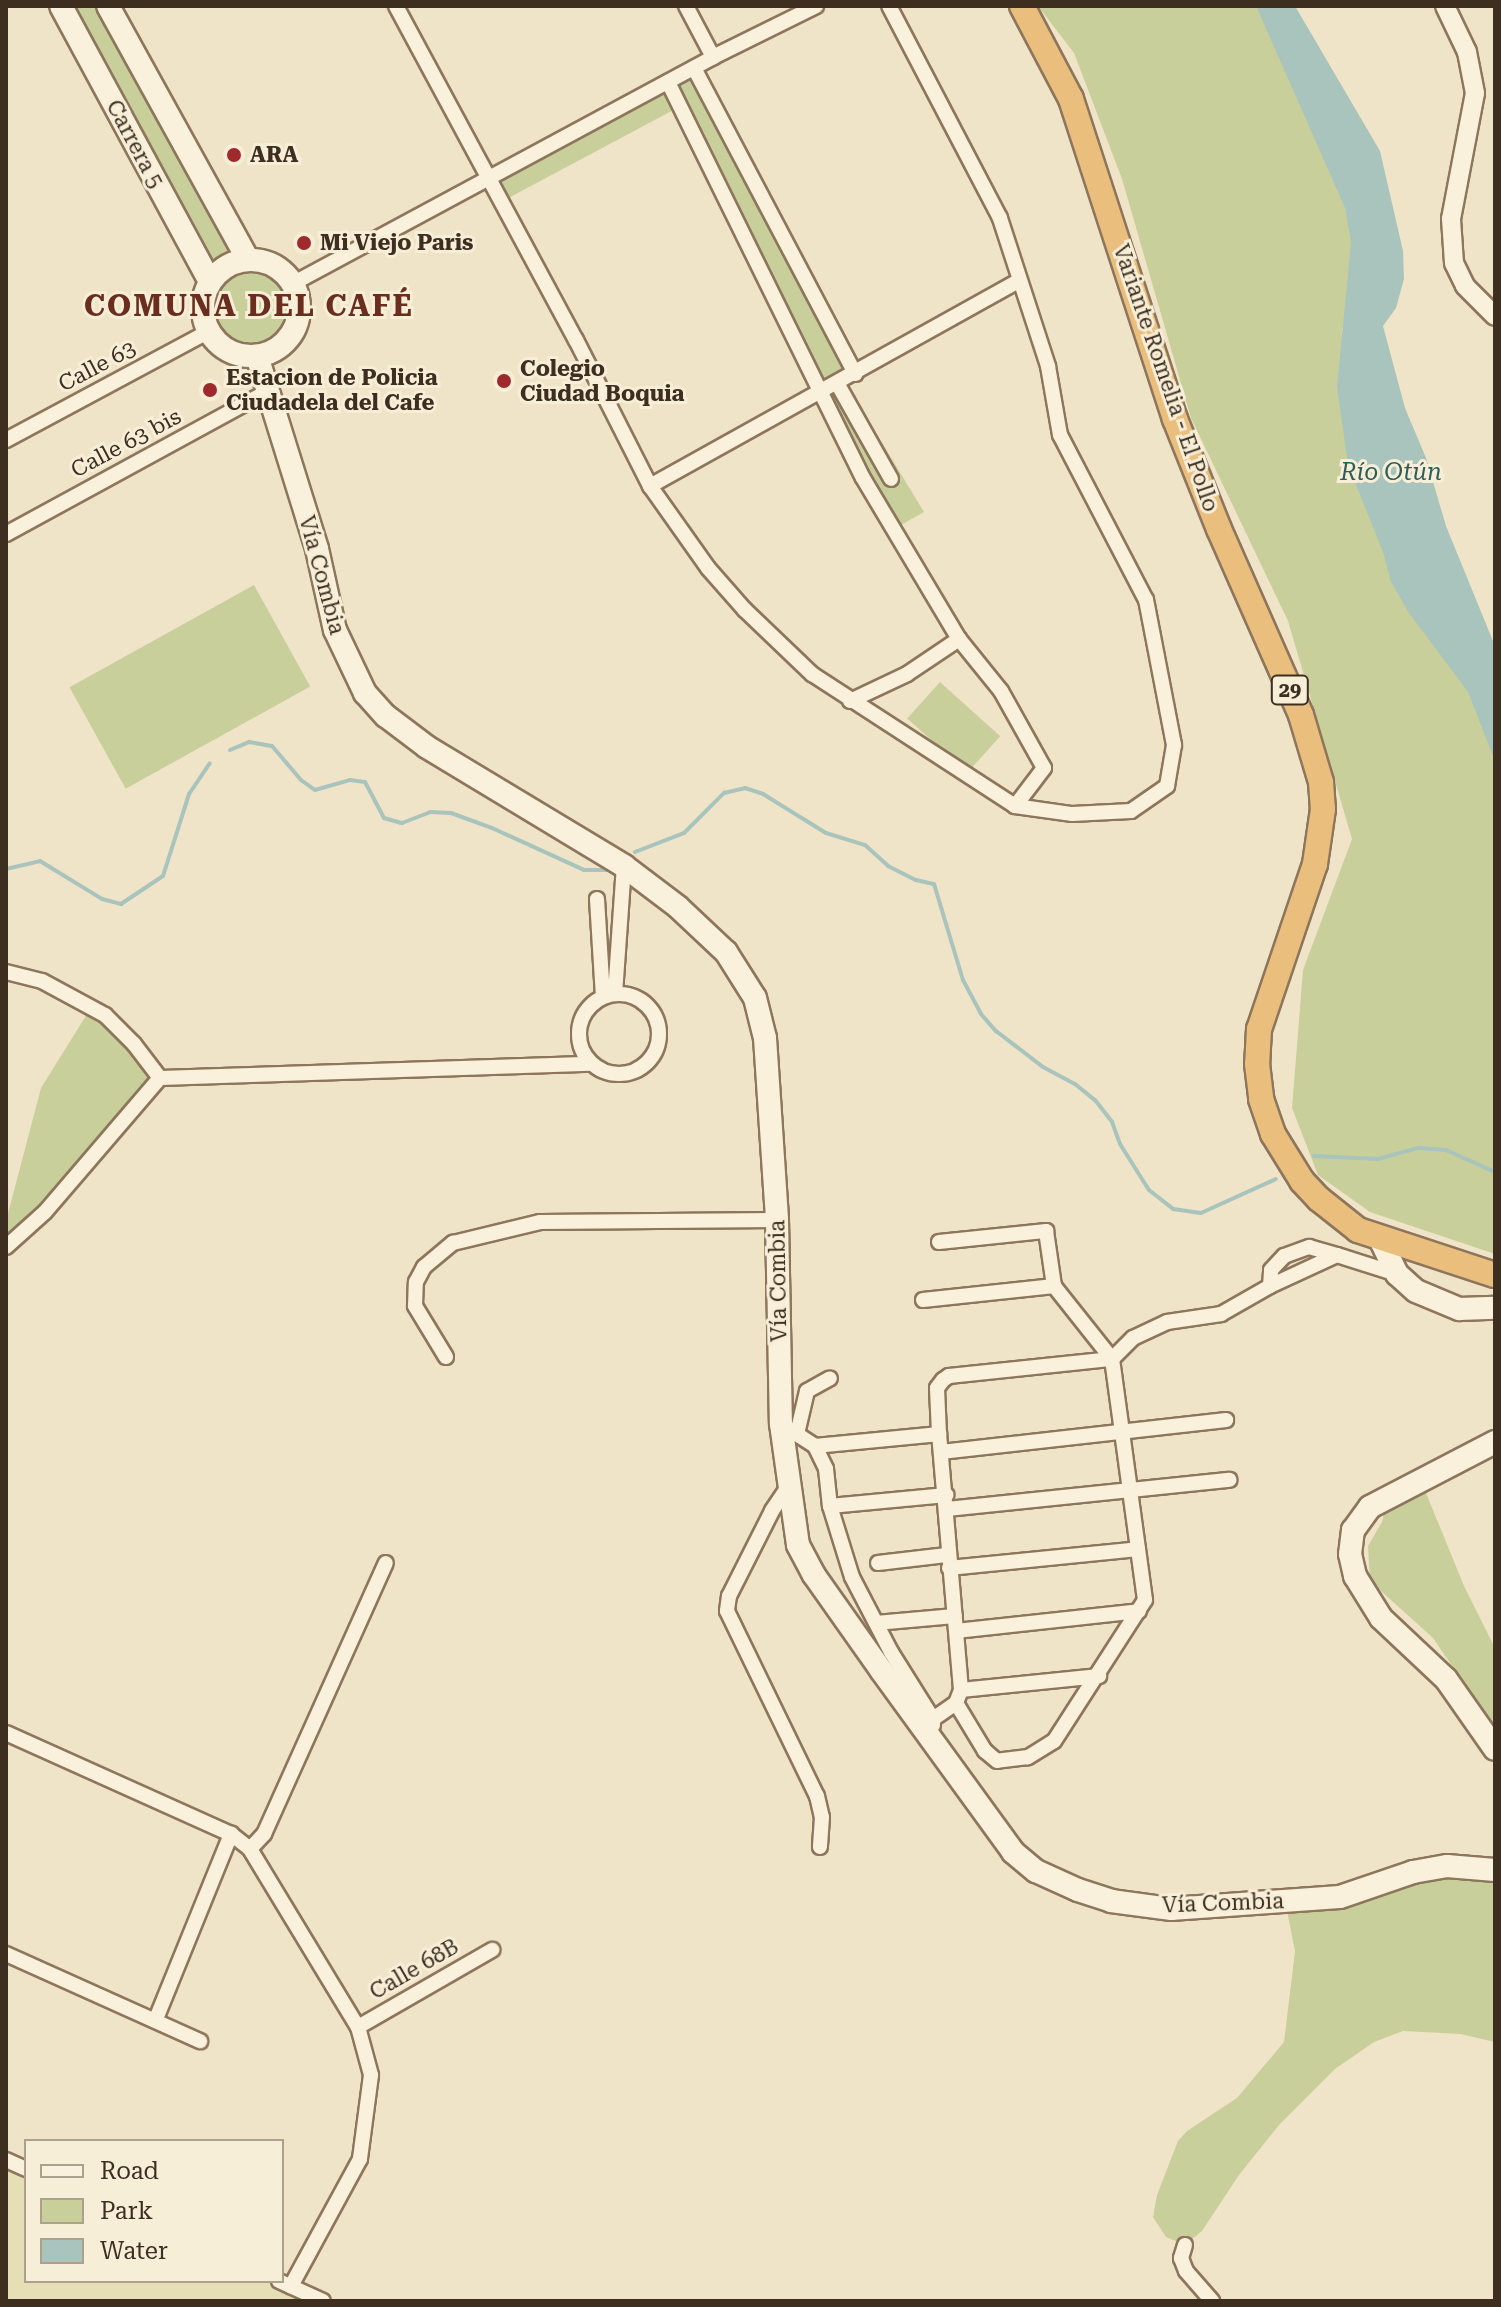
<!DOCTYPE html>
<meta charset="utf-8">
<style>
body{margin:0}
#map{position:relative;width:1501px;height:2307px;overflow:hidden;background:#f0e4c8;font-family:"Roboto Serif",serif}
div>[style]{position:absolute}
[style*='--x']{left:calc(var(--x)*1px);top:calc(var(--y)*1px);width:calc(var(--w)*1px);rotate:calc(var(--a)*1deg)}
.farmland>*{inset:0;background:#e6deb5}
.green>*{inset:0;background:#c9cf9b;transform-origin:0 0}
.water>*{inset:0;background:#a9c4bc}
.stream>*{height:4px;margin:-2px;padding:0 2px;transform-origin:2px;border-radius:2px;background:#a9c4bc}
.roads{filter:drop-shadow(2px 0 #8d765c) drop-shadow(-2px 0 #8d765c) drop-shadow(0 2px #8d765c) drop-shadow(0 -2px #8d765c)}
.minor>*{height:14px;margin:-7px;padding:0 7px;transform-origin:7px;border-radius:7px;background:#faf1dc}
.minor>.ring{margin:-7px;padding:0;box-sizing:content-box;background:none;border:14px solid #faf1dc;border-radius:50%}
.tertiary>*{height:18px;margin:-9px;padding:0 9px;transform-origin:9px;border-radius:9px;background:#faf1dc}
.secondary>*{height:22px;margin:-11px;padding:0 11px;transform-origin:11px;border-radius:11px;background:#faf1dc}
.secondary>.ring{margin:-11px;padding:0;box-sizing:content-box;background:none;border:22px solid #faf1dc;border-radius:50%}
.trunk>*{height:24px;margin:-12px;padding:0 12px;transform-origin:12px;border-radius:12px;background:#eabe7c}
.dots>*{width:22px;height:22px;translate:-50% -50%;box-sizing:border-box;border:4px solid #f7eed8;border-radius:50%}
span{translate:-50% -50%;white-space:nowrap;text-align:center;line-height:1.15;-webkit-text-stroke:6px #f7eed8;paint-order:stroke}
.shield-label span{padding:2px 6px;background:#f7eed8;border:2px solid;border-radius:6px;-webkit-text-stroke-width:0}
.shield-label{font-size:20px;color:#3d2e20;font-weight:700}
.street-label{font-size:22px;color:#3d2e20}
.poi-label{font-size:22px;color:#3d2e20;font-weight:700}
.left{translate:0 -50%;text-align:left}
.water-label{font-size:24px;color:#2f5d5a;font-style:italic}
.district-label{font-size:30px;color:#6b2e1e;font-weight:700;letter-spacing:2px}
.frame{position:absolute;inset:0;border:8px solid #3d2e20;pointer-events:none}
.legend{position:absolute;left:24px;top:2139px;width:260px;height:144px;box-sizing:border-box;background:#f7eed8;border:2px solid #ada18e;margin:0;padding:10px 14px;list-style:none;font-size:24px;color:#3d2e20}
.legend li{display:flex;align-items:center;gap:16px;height:40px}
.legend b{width:40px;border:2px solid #ada18e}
</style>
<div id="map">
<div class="farmland">
<div style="clip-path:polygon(6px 2160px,26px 2169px,26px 2281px,277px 2281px,321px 2301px,6px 2301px)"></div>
</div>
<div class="green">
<div style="clip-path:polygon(61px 6px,108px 6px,248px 260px,274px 266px,292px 284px,299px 310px,296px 323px,281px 345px,257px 356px,238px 354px,221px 346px,209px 331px,203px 306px,210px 282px)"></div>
<div style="clip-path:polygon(1038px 6px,1256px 6px,1306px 85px,1366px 254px,1342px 330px,1495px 716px,1495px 1254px,1370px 1212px,1318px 1175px,1292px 1108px,1303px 970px,1352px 839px,1288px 621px,1191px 418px,1122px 179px,1074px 53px)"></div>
<div style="clip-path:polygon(694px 68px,855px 374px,844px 380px,924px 512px,894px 529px,681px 106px,501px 202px,489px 178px)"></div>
<div style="left:254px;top:585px;width:116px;height:211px;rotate:61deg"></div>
<div style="left:940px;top:682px;width:81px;height:49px;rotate:42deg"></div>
<div style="clip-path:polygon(92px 1006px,160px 1078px,6px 1247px,6px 1221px,41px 1088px)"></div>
<div style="clip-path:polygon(1424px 1488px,1464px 1586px,1495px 1648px,1495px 1729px,1433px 1638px,1370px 1581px,1368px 1546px,1382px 1522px,1386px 1505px)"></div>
<div style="clip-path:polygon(1495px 1870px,1495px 2042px,1460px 2034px,1403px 2031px,1374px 2042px,1335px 2069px,1279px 2125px,1239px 2175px,1202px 2231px,1185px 2245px,1166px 2237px,1153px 2217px,1157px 2195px,1178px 2141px,1187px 2131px,1237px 2098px,1284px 2042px,1295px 1951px,1285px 1901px,1413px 1872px)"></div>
</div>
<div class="water">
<div style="clip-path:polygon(1256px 6px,1295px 6px,1380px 151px,1403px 251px,1404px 279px,1396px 308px,1383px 326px,1405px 408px,1426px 458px,1446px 526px,1495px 646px,1495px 761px,1468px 692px,1409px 613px,1391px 582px,1383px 552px,1348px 465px,1337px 387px,1351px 242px,1345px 208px)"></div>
</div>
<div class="stream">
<div style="--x:230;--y:750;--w:21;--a:-23"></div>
<div style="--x:249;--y:742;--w:23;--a:10"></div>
<div style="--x:272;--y:746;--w:45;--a:49.5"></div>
<div style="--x:301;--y:780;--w:17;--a:36"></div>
<div style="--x:315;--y:790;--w:36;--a:-16"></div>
<div style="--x:350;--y:780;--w:15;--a:8"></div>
<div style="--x:365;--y:782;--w:41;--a:62.2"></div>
<div style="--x:384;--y:818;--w:19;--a:16"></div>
<div style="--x:402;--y:823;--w:30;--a:-21"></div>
<div style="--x:430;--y:812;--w:21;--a:3"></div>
<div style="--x:451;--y:813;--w:44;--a:20.1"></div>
<div style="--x:492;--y:828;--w:101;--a:24.5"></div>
<div style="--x:584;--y:870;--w:32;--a:0"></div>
<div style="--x:635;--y:852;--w:53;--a:-21.2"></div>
<div style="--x:684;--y:833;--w:57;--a:-45"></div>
<div style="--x:724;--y:793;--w:22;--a:-13"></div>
<div style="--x:745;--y:788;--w:19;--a:18"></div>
<div style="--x:763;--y:794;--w:74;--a:31.8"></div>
<div style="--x:826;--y:833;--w:41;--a:17.1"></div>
<div style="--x:865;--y:845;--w:31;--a:42"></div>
<div style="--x:888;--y:866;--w:31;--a:27"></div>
<div style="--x:916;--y:880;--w:18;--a:13"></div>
<div style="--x:934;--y:884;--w:100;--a:73.2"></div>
<div style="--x:963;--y:980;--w:38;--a:62"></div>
<div style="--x:981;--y:1014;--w:23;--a:49"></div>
<div style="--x:996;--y:1031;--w:59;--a:37.5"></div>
<div style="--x:1043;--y:1067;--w:36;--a:28"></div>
<div style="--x:1075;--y:1084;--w:26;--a:39"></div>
<div style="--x:1095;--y:1100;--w:28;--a:52"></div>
<div style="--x:1112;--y:1122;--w:23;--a:70"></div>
<div style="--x:1120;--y:1144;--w:54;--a:57.8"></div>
<div style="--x:1149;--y:1190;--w:31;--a:38"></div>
<div style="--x:1173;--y:1209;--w:28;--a:8"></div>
<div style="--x:1201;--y:1213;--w:82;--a:-24.4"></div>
<div style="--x:6;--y:869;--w:35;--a:-13"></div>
<div style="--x:40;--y:861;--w:73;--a:31.5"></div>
<div style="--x:102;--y:899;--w:20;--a:15"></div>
<div style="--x:121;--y:904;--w:50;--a:-33.7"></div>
<div style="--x:163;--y:876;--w:86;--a:-72.4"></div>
<div style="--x:189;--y:794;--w:37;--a:-56"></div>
<div style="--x:1314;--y:1156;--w:64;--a:2.7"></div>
<div style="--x:1378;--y:1159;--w:41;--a:-15.4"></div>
<div style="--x:1418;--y:1148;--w:28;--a:4"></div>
<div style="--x:1446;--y:1150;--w:54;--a:24.2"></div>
</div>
<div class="roads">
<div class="minor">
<div style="--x:396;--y:6;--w:379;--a:61.7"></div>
<div style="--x:576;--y:340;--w:164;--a:63.1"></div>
<div style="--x:650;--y:486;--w:100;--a:54.7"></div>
<div style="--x:708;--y:568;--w:56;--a:48.6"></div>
<div style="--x:745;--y:610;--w:93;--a:43.7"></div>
<div style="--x:812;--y:674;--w:242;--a:33"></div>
<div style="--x:1015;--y:806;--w:58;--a:8"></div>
<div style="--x:1072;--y:814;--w:59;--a:-2.9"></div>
<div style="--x:1131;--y:811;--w:44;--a:-34.8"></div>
<div style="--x:1167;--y:786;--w:42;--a:-80.3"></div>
<div style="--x:1174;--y:745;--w:148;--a:-100.9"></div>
<div style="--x:1146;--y:600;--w:186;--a:-117.5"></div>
<div style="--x:1060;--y:435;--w:70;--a:-99.9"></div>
<div style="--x:1048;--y:366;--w:156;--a:-108"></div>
<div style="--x:1000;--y:218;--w:239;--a:-117.6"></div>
<div style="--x:686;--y:6;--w:58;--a:62.1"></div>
<div style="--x:694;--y:68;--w:346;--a:62.2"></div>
<div style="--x:668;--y:82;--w:441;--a:63.8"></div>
<div style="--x:863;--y:478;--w:187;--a:59.2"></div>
<div style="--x:959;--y:639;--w:67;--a:51.1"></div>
<div style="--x:1001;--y:691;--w:88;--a:60.8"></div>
<div style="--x:1044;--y:768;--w:48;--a:127.3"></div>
<div style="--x:292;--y:284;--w:478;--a:-28.3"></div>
<div style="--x:713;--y:57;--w:115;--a:-26.3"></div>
<div style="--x:837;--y:383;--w:110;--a:60.6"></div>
<div style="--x:6;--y:440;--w:230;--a:-28.2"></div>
<div style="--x:650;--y:486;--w:422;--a:-29.1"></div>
<div style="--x:6;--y:534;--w:298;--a:-28.6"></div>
<div style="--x:850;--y:701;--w:63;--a:-25.3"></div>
<div style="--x:907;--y:674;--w:63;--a:-33.9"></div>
<div style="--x:597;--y:899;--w:98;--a:86.5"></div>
<div style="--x:6;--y:972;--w:37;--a:14"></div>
<div style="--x:42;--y:981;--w:72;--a:28.4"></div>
<div style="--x:105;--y:1015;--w:41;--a:45"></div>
<div style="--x:134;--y:1044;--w:43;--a:52.6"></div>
<div class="ring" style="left:579px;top:994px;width:66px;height:66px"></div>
<div style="--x:615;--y:994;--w:128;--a:-86"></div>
<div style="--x:939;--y:1242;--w:108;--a:-5.9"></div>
<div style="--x:1046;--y:1231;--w:56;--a:81.7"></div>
<div style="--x:1054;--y:1286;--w:93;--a:51.5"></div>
<div style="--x:1112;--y:1359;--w:243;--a:82.2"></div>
<div style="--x:1145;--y:1600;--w:168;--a:122.8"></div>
<div style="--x:1054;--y:1741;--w:31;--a:148"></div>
<div style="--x:1028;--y:1757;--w:31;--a:173"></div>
<div style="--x:997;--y:1761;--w:16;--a:-140"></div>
<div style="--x:985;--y:1751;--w:56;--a:-121.1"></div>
<div style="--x:6;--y:1247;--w:52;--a:-41.9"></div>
<div style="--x:45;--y:1212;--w:177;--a:-49.4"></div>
<div style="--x:160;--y:1078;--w:431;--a:-1.9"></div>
<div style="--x:1270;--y:1286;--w:16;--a:-86"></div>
<div style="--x:1271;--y:1270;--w:19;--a:-47"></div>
<div style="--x:1284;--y:1256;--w:27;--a:-20"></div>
<div style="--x:1309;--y:1247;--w:29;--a:16"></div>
<div style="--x:923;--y:1300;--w:132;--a:-6.1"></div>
<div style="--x:446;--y:1357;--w:60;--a:-121.3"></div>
<div style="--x:415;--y:1306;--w:24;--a:-88"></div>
<div style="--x:416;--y:1282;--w:17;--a:-62"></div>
<div style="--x:424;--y:1267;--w:38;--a:-40"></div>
<div style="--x:453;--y:1243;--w:89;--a:-13.6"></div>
<div style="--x:540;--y:1222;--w:237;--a:-0.5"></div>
<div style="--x:781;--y:1424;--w:40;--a:32.9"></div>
<div style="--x:815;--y:1446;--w:25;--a:64"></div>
<div style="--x:826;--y:1469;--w:37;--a:84"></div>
<div style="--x:830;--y:1506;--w:74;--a:72.8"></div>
<div style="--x:852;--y:1577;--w:85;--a:62.5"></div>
<div style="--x:891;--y:1652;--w:79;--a:57.9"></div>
<div style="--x:933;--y:1719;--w:6;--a:90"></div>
<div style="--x:797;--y:1434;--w:44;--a:-76.9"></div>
<div style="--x:807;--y:1391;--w:26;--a:-29"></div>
<div style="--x:815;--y:1446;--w:125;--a:-5.5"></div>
<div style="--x:941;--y:1452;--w:287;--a:-6.4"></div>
<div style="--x:790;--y:1484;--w:32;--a:124"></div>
<div style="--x:772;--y:1511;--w:95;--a:116.8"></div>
<div style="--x:729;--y:1596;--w:15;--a:98"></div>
<div style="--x:727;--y:1611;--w:206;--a:64.1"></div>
<div style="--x:817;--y:1796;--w:22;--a:77"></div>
<div style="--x:822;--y:1817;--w:30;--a:94"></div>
<div style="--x:830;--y:1506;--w:117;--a:-5.4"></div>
<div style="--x:947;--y:1509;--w:284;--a:-5.9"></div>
<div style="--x:878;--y:1563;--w:69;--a:-6.6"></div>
<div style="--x:949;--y:1568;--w:190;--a:-5.7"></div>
<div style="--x:876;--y:1623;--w:79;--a:-5.1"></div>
<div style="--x:956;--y:1631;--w:184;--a:-6.2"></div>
<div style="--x:961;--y:1690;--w:139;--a:-5.8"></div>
<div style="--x:933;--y:1719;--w:28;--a:-35"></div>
<div style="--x:956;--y:1703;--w:14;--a:-69"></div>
<div style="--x:961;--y:1690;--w:257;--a:-94.9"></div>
<div style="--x:939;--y:1434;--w:46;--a:-92.5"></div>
<div style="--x:937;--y:1388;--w:10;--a:-53"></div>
<div style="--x:943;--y:1380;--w:7;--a:-34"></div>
<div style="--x:949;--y:1376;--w:164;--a:-6"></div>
<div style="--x:1112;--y:1359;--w:30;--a:-45"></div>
<div style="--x:1133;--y:1338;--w:38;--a:-25"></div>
<div style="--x:1167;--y:1322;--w:55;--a:-8.4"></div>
<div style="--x:1221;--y:1314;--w:56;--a:-29.7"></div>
<div style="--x:1270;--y:1286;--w:74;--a:-24.8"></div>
<div style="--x:1337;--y:1255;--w:63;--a:17.6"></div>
<div style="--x:6;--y:1733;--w:247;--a:24.2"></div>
<div style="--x:231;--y:1834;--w:24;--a:38"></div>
<div style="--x:250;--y:1849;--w:208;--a:58.8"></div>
<div style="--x:358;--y:2027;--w:50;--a:74.8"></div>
<div style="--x:371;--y:2075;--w:85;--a:97.5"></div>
<div style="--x:360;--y:2159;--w:145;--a:118.5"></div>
<div style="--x:250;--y:1849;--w:21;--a:-47"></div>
<div style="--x:264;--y:1834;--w:297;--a:-65.8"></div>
<div style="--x:6;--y:1954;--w:213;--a:24.2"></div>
<div style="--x:156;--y:2019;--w:200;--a:-67.9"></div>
<div style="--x:358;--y:2027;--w:155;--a:-29.9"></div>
<div style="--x:6;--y:2160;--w:22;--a:24"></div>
<div style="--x:1185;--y:2245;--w:14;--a:107"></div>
<div style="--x:1181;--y:2258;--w:14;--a:69"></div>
<div style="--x:1186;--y:2271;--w:40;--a:49"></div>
<div style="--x:279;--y:2281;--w:48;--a:24.4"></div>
</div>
<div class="tertiary">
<div style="--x:1445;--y:6;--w:51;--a:64.4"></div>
<div style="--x:1467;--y:52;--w:42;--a:79"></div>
<div style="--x:1475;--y:93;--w:128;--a:100.8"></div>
<div style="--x:1451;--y:219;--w:44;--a:86.1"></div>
<div style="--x:1454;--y:263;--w:25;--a:64"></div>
<div style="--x:1465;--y:286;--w:42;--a:45"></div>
</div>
<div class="secondary">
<div style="--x:61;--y:6;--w:314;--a:61.6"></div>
<div style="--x:108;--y:6;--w:290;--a:61.1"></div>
<div class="ring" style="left:203px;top:260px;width:74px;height:74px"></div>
<div style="--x:257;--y:356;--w:202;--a:72.7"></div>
<div style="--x:317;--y:549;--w:83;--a:77.5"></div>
<div style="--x:335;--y:630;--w:70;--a:64.5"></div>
<div style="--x:365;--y:693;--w:31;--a:48"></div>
<div style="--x:386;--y:716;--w:51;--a:37.1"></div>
<div style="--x:427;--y:747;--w:230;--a:31.1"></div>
<div style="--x:624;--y:866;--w:68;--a:37.2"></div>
<div style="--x:678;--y:907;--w:66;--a:43.2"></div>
<div style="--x:726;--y:952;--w:54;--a:57.8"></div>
<div style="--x:755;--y:998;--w:41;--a:76"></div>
<div style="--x:765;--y:1038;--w:182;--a:86.2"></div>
<div style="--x:777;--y:1220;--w:204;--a:88.9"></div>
<div style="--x:781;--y:1424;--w:122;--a:82"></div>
<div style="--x:798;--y:1545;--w:34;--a:62"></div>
<div style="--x:814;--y:1575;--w:116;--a:54.8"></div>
<div style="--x:881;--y:1670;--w:225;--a:54"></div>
<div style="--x:1013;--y:1852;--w:30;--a:40"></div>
<div style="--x:1036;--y:1871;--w:46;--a:24.3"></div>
<div style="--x:1078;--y:1890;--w:35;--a:18"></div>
<div style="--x:1111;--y:1901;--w:61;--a:7.6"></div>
<div style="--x:1171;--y:1909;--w:169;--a:-4.1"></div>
<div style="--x:1340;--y:1897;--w:77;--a:-18.9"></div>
<div style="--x:1413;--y:1872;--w:35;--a:-10"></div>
<div style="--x:1447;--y:1866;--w:48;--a:4.8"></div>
<div style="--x:1380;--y:1239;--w:39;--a:64"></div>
<div style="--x:1397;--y:1274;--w:25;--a:42"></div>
<div style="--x:1416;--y:1291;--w:47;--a:22.7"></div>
<div style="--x:1459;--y:1309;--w:36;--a:-2"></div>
<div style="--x:1495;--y:1442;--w:141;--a:152.5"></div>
<div style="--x:1370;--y:1507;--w:29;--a:126"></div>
<div style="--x:1353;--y:1530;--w:24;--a:97"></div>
<div style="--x:1350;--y:1554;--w:23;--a:77"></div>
<div style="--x:1355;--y:1576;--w:49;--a:58.2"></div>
<div style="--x:1381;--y:1618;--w:89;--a:43.2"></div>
<div style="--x:1446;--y:1679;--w:85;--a:55"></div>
</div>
<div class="trunk">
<div style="--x:1022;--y:6;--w:105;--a:62.2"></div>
<div style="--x:1071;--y:99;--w:336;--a:72"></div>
<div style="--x:1175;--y:419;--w:118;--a:68.2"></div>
<div style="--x:1219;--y:529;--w:203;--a:66.2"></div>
<div style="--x:1301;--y:715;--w:70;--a:73.4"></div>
<div style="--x:1321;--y:782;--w:27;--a:86"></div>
<div style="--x:1323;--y:809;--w:56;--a:98.3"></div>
<div style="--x:1315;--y:864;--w:174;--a:108.7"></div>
<div style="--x:1259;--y:1029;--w:35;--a:93"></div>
<div style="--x:1257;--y:1064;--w:35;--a:83"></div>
<div style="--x:1261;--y:1099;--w:37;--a:71"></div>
<div style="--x:1273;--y:1134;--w:55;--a:58.3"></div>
<div style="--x:1302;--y:1181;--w:25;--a:47"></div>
<div style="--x:1319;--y:1199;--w:50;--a:38.5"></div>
<div style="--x:1358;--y:1230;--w:144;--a:18.2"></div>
</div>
</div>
<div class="dots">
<div style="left:234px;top:155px;background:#9e2a2b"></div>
<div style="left:304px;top:243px;background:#9e2a2b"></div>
<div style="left:504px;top:381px;background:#9e2a2b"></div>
<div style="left:210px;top:390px;background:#9e2a2b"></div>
</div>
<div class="shield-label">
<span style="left:1290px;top:690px">29</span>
</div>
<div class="street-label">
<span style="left:135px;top:144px;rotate:62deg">Carrera 5</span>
<span style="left:97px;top:366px;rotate:-28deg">Calle 63</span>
<span style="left:1166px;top:378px;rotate:71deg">Variante Romelia - El Pollo</span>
<span style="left:126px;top:443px;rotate:-28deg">Calle 63 bis</span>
<span style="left:322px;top:575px;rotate:75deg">Vía Combia</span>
<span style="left:778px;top:1281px;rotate:-91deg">Vía Combia</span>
<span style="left:1223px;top:1903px;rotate:-2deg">Vía Combia</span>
<span style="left:414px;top:1969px;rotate:-30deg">Calle 68B</span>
</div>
<div class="poi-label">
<span class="left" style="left:250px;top:155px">ARA</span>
<span class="left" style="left:320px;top:243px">Mi Viejo Paris</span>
<span class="left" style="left:520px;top:381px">Colegio<br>Ciudad Boquia</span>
<span class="left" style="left:226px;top:390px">Estacion de Policia<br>Ciudadela del Cafe</span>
</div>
<div class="water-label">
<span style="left:1391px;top:473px">Río Otún</span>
</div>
<div class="district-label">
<span style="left:249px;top:306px">COMUNA DEL CAFÉ</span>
</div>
<div class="frame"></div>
<ul class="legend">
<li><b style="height:10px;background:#faf1dc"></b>Road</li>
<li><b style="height:22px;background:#c9cf9b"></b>Park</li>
<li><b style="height:22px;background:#a9c4bc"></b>Water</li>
</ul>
</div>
